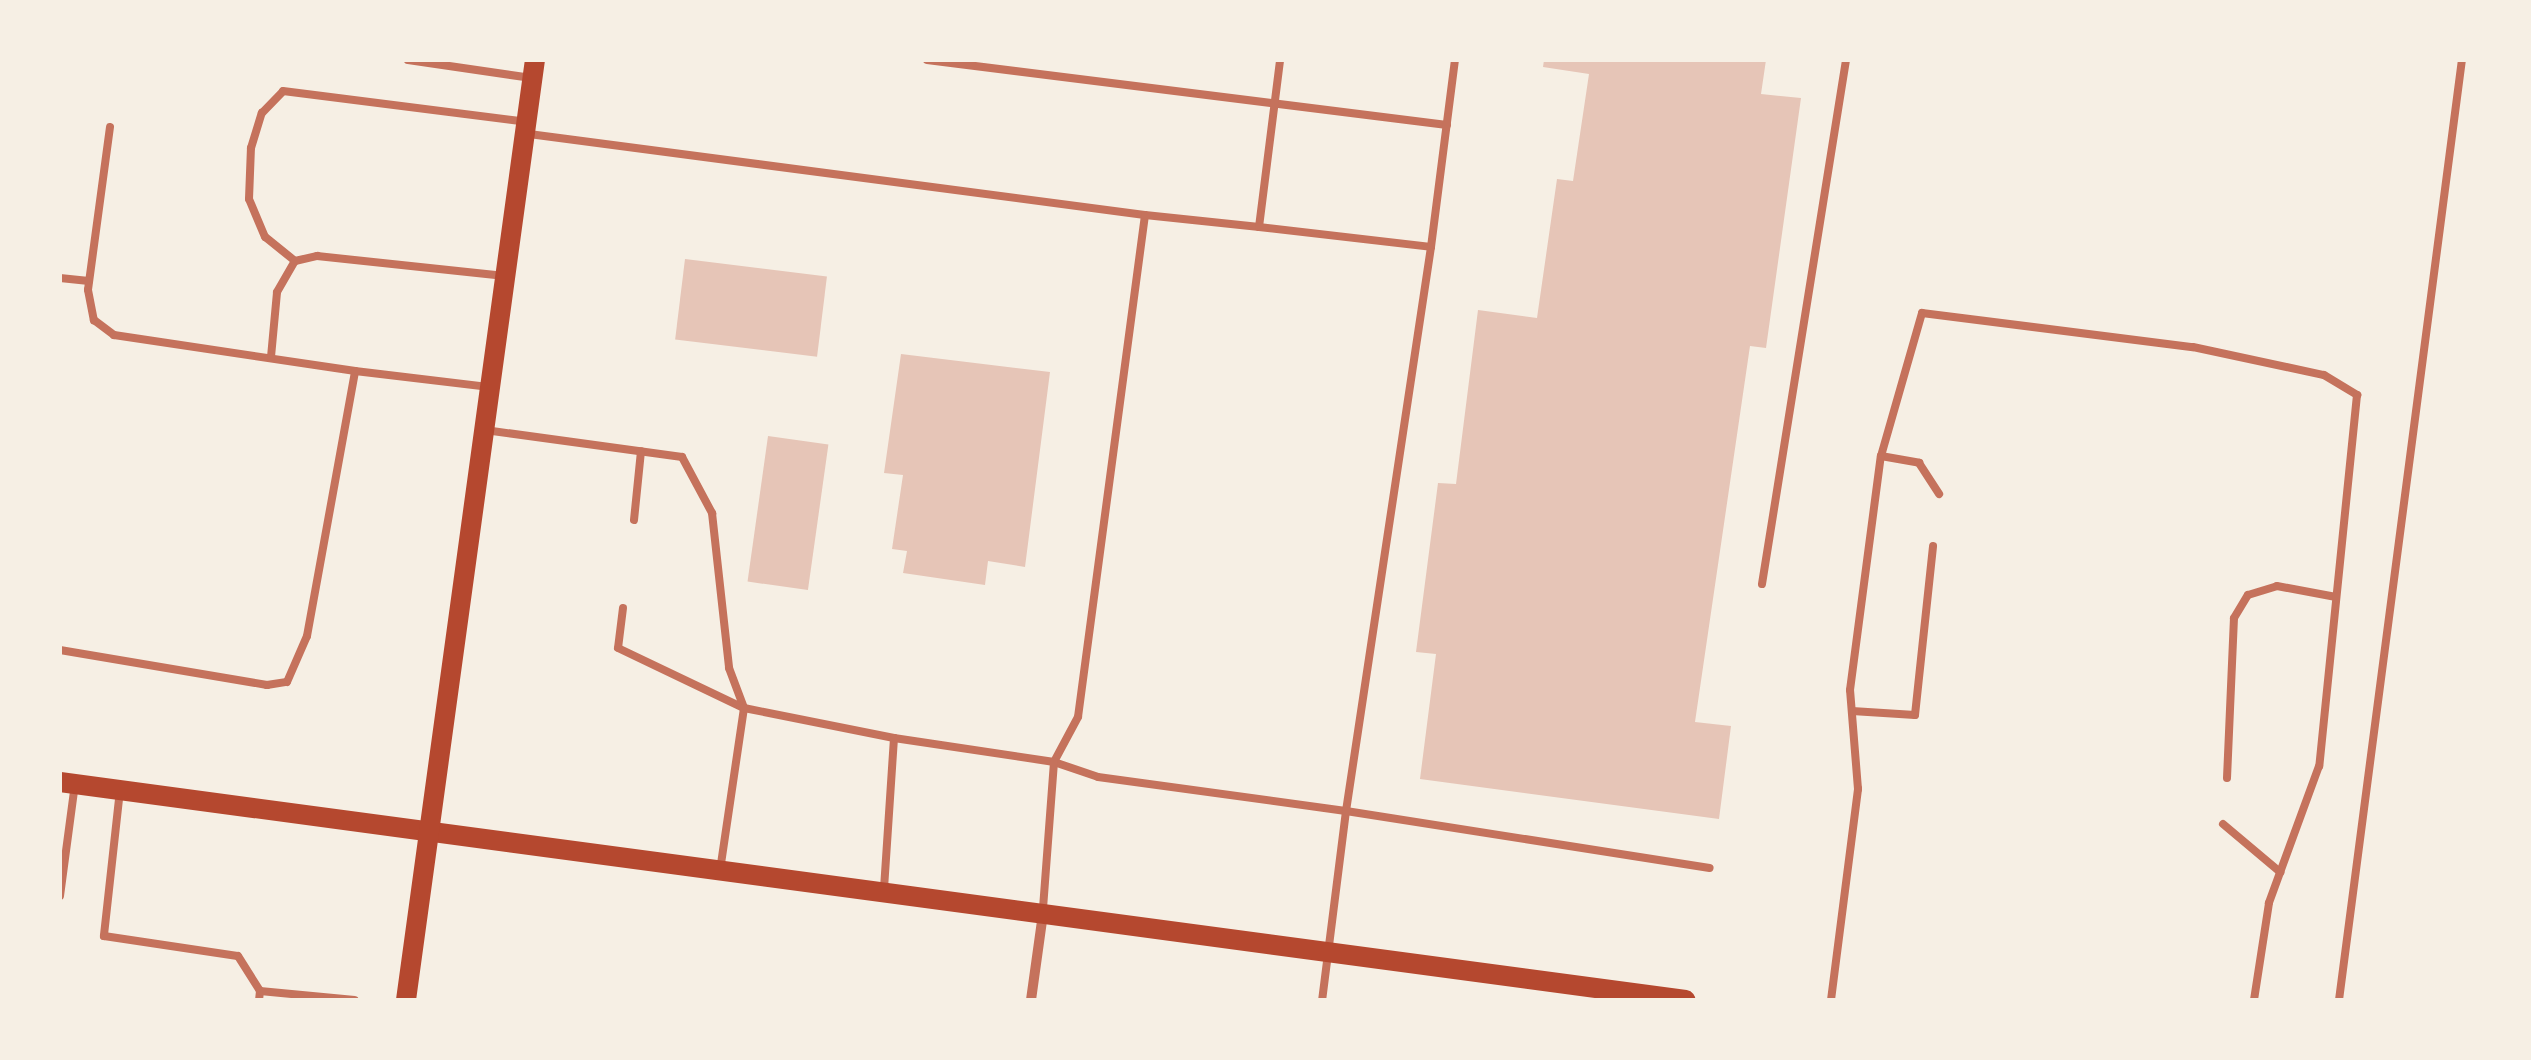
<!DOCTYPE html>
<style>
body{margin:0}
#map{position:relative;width:2531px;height:1060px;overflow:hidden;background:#f6efe4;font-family:"Exo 2",sans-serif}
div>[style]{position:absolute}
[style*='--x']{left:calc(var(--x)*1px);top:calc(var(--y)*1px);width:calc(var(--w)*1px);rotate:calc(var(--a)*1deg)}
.building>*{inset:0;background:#e6c5b7;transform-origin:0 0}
.service>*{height:8px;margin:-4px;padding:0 4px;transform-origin:4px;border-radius:4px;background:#c5725c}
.minor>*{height:10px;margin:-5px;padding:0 5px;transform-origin:5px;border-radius:5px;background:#c5725c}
.secondary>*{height:20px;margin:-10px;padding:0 10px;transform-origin:10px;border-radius:10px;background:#b5482f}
span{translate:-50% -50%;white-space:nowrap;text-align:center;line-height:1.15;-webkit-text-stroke:8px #f6efe4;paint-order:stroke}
.frame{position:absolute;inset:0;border:62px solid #f6efe4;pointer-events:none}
</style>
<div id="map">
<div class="building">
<div style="clip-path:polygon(1544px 60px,1766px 60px,1761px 94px,1801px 98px,1766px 348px,1750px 346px,1695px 722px,1731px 726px,1719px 819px,1420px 779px,1436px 654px,1416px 652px,1438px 483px,1456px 484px,1478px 310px,1537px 318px,1557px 179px,1573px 181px,1589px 74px,1543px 67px)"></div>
<div style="left:685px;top:259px;width:143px;height:81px;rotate:7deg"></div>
<div style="clip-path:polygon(901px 354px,1050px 372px,1025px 567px,988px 561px,985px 585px,903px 573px,907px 551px,892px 549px,903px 475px,884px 473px)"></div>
<div style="left:768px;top:436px;width:61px;height:147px;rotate:8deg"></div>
</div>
<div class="service">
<div style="--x:408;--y:60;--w:125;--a:8.3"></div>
<div style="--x:927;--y:60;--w:524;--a:7.13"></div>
<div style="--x:110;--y:127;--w:164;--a:97.7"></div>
<div style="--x:88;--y:290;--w:31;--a:79"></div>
<div style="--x:94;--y:320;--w:25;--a:37"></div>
<div style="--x:114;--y:335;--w:244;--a:8.5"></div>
<div style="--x:529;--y:134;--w:621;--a:7.49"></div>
<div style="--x:1145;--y:215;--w:506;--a:97.6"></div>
<div style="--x:1078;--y:717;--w:51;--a:118.1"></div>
<div style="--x:1054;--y:762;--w:46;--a:18.8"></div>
<div style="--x:1098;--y:777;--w:250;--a:7.8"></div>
<div style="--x:1346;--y:811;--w:191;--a:97.2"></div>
<div style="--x:1145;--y:215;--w:115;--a:6"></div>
<div style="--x:1259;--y:227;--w:168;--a:-82.8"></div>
<div style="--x:1259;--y:227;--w:173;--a:6.6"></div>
<div style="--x:1431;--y:247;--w:189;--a:-82.7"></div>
<div style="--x:1431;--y:247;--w:570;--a:98.57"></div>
<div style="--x:1346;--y:811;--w:368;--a:8.9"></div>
<div style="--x:295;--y:261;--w:38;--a:-141"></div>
<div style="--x:265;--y:237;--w:41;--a:-112.8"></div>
<div style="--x:249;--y:199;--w:51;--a:-87.8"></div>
<div style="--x:251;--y:148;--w:37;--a:-73"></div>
<div style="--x:262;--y:113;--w:30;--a:-46"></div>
<div style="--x:283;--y:91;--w:241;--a:7.2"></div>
<div style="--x:60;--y:278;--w:29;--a:6"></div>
<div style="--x:271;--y:357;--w:65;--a:-84.7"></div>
<div style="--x:277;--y:292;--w:36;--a:-60"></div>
<div style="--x:295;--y:261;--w:23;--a:-13"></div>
<div style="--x:317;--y:256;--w:189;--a:6.1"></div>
<div style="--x:485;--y:430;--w:199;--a:7.8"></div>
<div style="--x:682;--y:457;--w:64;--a:61.8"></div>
<div style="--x:712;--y:513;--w:156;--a:83.7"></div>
<div style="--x:729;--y:668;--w:43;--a:69.4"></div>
<div style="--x:744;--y:708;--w:165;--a:98.4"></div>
<div style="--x:1881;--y:456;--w:39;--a:10"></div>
<div style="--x:1919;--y:463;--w:37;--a:57"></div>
<div style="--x:634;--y:520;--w:69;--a:-84.2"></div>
<div style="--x:1762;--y:584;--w:531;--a:-80.89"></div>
<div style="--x:623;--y:608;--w:40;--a:97.1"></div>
<div style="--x:618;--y:648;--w:140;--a:25.5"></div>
<div style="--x:744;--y:708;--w:153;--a:11.3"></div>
<div style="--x:894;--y:738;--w:151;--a:93.8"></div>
<div style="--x:60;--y:650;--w:210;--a:9.6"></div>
<div style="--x:267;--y:685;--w:20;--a:-9"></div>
<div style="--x:287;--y:682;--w:50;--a:-66.5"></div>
<div style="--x:307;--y:636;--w:269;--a:-79.7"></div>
<div style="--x:355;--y:371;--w:136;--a:6.8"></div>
<div style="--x:1852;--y:711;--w:63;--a:3.6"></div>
<div style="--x:1915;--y:715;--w:170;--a:-83.9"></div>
<div style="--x:894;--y:738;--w:162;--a:8.5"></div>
<div style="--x:1054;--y:762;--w:148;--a:94.3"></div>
<div style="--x:2227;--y:778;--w:160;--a:-87.5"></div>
<div style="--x:2234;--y:618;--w:27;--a:-59"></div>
<div style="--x:2248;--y:595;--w:30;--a:-17"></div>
<div style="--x:2277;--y:586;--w:60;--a:10.6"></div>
<div style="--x:120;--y:790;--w:147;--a:96.3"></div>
<div style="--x:104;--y:936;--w:135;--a:8.5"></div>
<div style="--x:238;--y:956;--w:41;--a:57.8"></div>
<div style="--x:260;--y:991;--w:9;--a:96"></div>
<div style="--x:2223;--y:824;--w:75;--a:40.1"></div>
<div style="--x:60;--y:896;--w:113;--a:-82.4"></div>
<div style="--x:260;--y:991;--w:95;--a:5.4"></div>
<div style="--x:1831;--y:1000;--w:213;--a:-82.7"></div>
<div style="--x:1858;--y:789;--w:99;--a:-94.6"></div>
<div style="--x:1850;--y:690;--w:236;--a:-82.5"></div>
<div style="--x:1881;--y:456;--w:149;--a:-74"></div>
<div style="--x:1922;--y:313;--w:273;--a:7.2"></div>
<div style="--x:2193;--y:347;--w:134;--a:12.1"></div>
<div style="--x:2324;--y:375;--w:39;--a:31"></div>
<div style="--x:2357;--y:395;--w:373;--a:95.8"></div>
<div style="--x:2319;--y:766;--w:146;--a:110.1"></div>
<div style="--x:2269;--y:903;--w:98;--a:98.8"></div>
<div style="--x:2339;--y:1000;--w:948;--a:-82.55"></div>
</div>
<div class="minor">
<div style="--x:1031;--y:1000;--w:87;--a:-82.1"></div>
</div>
<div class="secondary">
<div style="--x:60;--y:782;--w:1640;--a:7.64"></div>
<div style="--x:406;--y:1000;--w:949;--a:-82.19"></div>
</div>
<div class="frame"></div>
</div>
